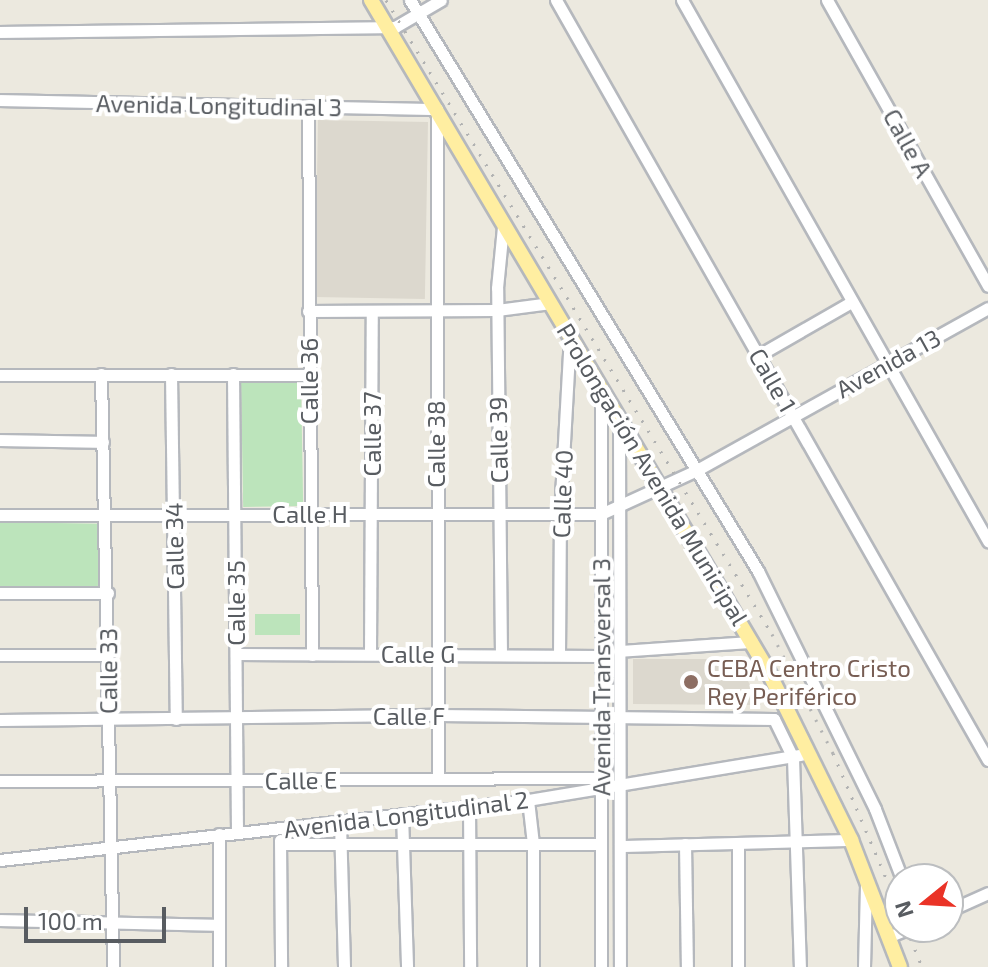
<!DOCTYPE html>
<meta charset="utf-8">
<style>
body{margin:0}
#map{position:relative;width:988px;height:967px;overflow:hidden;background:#ece9df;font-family:"Exo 2",sans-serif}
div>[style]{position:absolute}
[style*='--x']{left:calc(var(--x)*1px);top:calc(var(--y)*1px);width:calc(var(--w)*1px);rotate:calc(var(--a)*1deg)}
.education>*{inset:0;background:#dcd8ce;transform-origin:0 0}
.green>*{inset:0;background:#bce4bb;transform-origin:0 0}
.roads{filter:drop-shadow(2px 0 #b5b8bd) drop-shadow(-2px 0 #b5b8bd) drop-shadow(0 2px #b5b8bd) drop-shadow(0 -2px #b5b8bd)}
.minor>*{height:11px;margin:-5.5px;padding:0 5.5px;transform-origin:5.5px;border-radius:5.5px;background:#fff}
.major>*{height:14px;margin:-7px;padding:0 7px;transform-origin:7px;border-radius:7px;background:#ffeea1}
.rail>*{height:3px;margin-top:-1.5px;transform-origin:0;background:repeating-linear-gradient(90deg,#b1b2b2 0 2px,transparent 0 12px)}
.dots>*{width:22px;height:22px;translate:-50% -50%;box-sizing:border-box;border:4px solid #fff;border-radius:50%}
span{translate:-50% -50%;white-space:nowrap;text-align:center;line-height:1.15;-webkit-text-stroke:8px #fff;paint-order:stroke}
.street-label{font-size:24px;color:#585c61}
.education-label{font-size:24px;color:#785e54}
.left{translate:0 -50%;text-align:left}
.north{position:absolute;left:884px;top:863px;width:80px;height:80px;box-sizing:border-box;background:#fff;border:2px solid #bcbec0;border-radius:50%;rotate:252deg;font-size:22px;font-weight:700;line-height:32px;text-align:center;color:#585c61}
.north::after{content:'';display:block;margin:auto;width:28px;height:36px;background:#ea3327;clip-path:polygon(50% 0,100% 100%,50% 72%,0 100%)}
.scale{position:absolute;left:24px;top:907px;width:142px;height:36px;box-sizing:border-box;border:4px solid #585c61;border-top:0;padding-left:10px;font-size:24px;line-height:28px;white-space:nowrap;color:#585c61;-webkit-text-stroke:6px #fff;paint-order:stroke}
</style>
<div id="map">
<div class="education">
<div style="left:318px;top:120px;width:110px;height:177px;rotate:1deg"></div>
<div style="clip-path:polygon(633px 659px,736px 659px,761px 705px,633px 704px)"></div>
</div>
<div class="green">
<div style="left:301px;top:381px;width:125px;height:60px;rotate:89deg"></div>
<div style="left:0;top:522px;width:99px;height:65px;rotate:1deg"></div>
<div style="left:255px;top:614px;width:45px;height:21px"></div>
</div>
<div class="roads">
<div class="minor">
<div style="--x:410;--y:0;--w:669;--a:58.64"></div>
<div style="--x:758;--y:571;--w:265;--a:63.8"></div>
<div style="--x:875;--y:809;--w:75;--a:68.9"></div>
<div style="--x:556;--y:0;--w:874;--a:60.39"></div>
<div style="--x:682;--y:0;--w:622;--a:60.51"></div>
<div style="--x:827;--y:0;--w:328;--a:60.6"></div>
<div style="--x:0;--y:32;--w:395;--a:-0.7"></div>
<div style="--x:395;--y:27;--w:53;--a:-30.4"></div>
<div style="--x:0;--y:100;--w:437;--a:1.2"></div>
<div style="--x:437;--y:109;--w:669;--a:89.91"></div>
<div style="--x:308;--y:107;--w:548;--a:89.58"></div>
<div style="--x:308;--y:311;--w:189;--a:-0.3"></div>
<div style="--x:497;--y:310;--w:54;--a:-7.4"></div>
<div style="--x:759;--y:355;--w:106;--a:-29.9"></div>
<div style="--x:101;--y:374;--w:593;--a:88.84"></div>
<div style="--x:171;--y:374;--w:345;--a:89.2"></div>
<div style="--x:233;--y:374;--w:458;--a:89.5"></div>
<div style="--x:0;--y:375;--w:308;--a:0"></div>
<div style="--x:601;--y:388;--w:579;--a:90"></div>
<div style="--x:619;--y:420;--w:547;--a:89.9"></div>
<div style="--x:0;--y:440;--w:103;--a:1.1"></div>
<div style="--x:0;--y:515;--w:601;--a:-0.1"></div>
<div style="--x:601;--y:514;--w:106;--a:-24.6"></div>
<div style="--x:697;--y:470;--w:333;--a:-29.1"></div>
<div style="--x:0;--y:593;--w:108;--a:0"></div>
<div style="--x:619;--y:651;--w:133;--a:-3.9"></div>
<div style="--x:370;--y:653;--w:341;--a:-89.7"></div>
<div style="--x:236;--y:654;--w:365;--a:0.3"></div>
<div style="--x:501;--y:654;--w:366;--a:-90.6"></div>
<div style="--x:497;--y:288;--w:61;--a:-84.4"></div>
<div style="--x:0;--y:655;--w:108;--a:0"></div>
<div style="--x:559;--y:655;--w:141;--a:-89.6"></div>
<div style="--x:560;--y:514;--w:178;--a:-86.8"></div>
<div style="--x:0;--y:720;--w:438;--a:-0.7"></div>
<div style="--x:438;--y:715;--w:336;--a:0.7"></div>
<div style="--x:774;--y:719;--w:43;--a:64"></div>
<div style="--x:793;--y:758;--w:209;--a:88.1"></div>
<div style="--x:0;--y:781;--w:601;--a:-0.29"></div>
<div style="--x:528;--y:800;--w:44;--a:83.5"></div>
<div style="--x:533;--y:844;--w:123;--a:90"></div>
<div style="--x:469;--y:805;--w:162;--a:89.6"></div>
<div style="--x:402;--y:814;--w:153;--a:88.1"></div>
<div style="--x:340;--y:823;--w:144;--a:88.4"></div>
<div style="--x:280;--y:840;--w:127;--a:89.5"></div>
<div style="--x:738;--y:843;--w:124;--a:90"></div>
<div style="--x:281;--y:844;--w:320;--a:0"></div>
<div style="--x:685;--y:844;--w:123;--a:89.1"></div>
<div style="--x:620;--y:846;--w:231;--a:-1.5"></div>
<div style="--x:0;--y:860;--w:531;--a:-6.48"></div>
<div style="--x:528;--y:800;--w:276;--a:-9.4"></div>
<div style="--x:948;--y:911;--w:44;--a:-24.2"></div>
<div style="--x:0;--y:920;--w:219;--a:1.3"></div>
<div style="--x:888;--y:937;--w:26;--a:-23"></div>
<div style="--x:219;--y:967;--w:133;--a:-90"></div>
<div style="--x:864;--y:967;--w:83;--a:-88.6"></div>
</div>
<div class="major">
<div style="--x:371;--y:0;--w:777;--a:59.38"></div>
<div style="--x:767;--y:669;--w:191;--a:63.8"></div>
<div style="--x:851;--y:840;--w:136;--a:68.9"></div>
</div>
</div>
<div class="rail">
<div style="--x:386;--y:0;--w:742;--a:58.67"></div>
<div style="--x:772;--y:634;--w:134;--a:62.9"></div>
<div style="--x:833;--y:753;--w:172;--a:67"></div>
<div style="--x:906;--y:927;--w:43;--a:68.2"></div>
</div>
<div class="dots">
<div style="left:691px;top:682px;background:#8d6e63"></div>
</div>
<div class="street-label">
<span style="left:219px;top:105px;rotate:1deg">Avenida Longitudinal 3</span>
<span style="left:908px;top:143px;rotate:61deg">Calle A</span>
<span style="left:888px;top:363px;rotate:-29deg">Avenida 13</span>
<span style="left:773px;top:380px;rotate:60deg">Calle 1</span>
<span style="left:309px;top:381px;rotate:-90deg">Calle 36</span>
<span style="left:372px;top:434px;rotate:-90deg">Calle 37</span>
<span style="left:498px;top:440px;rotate:-91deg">Calle 39</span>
<span style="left:436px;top:444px;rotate:-90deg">Calle 38</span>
<span style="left:653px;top:474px;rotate:59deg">Prolongación Avenida Municipal</span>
<span style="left:562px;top:494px;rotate:-88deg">Calle 40</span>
<span style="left:310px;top:514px">Calle H</span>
<span style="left:174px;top:546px;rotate:-91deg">Calle 34</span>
<span style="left:236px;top:603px;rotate:-90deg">Calle 35</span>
<span style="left:418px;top:654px">Calle G</span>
<span style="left:108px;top:671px;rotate:-90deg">Calle 33</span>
<span style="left:601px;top:677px;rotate:-90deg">Avenida Transversal 3</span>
<span style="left:409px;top:716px">Calle F</span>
<span style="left:301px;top:780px;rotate:-1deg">Calle E</span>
<span style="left:406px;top:814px;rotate:-7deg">Avenida Longitudinal 2</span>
</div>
<div class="education-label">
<span class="left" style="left:707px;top:682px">CEBA Centro Cristo<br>Rey Periférico</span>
</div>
<div class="north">N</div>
<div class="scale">100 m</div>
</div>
